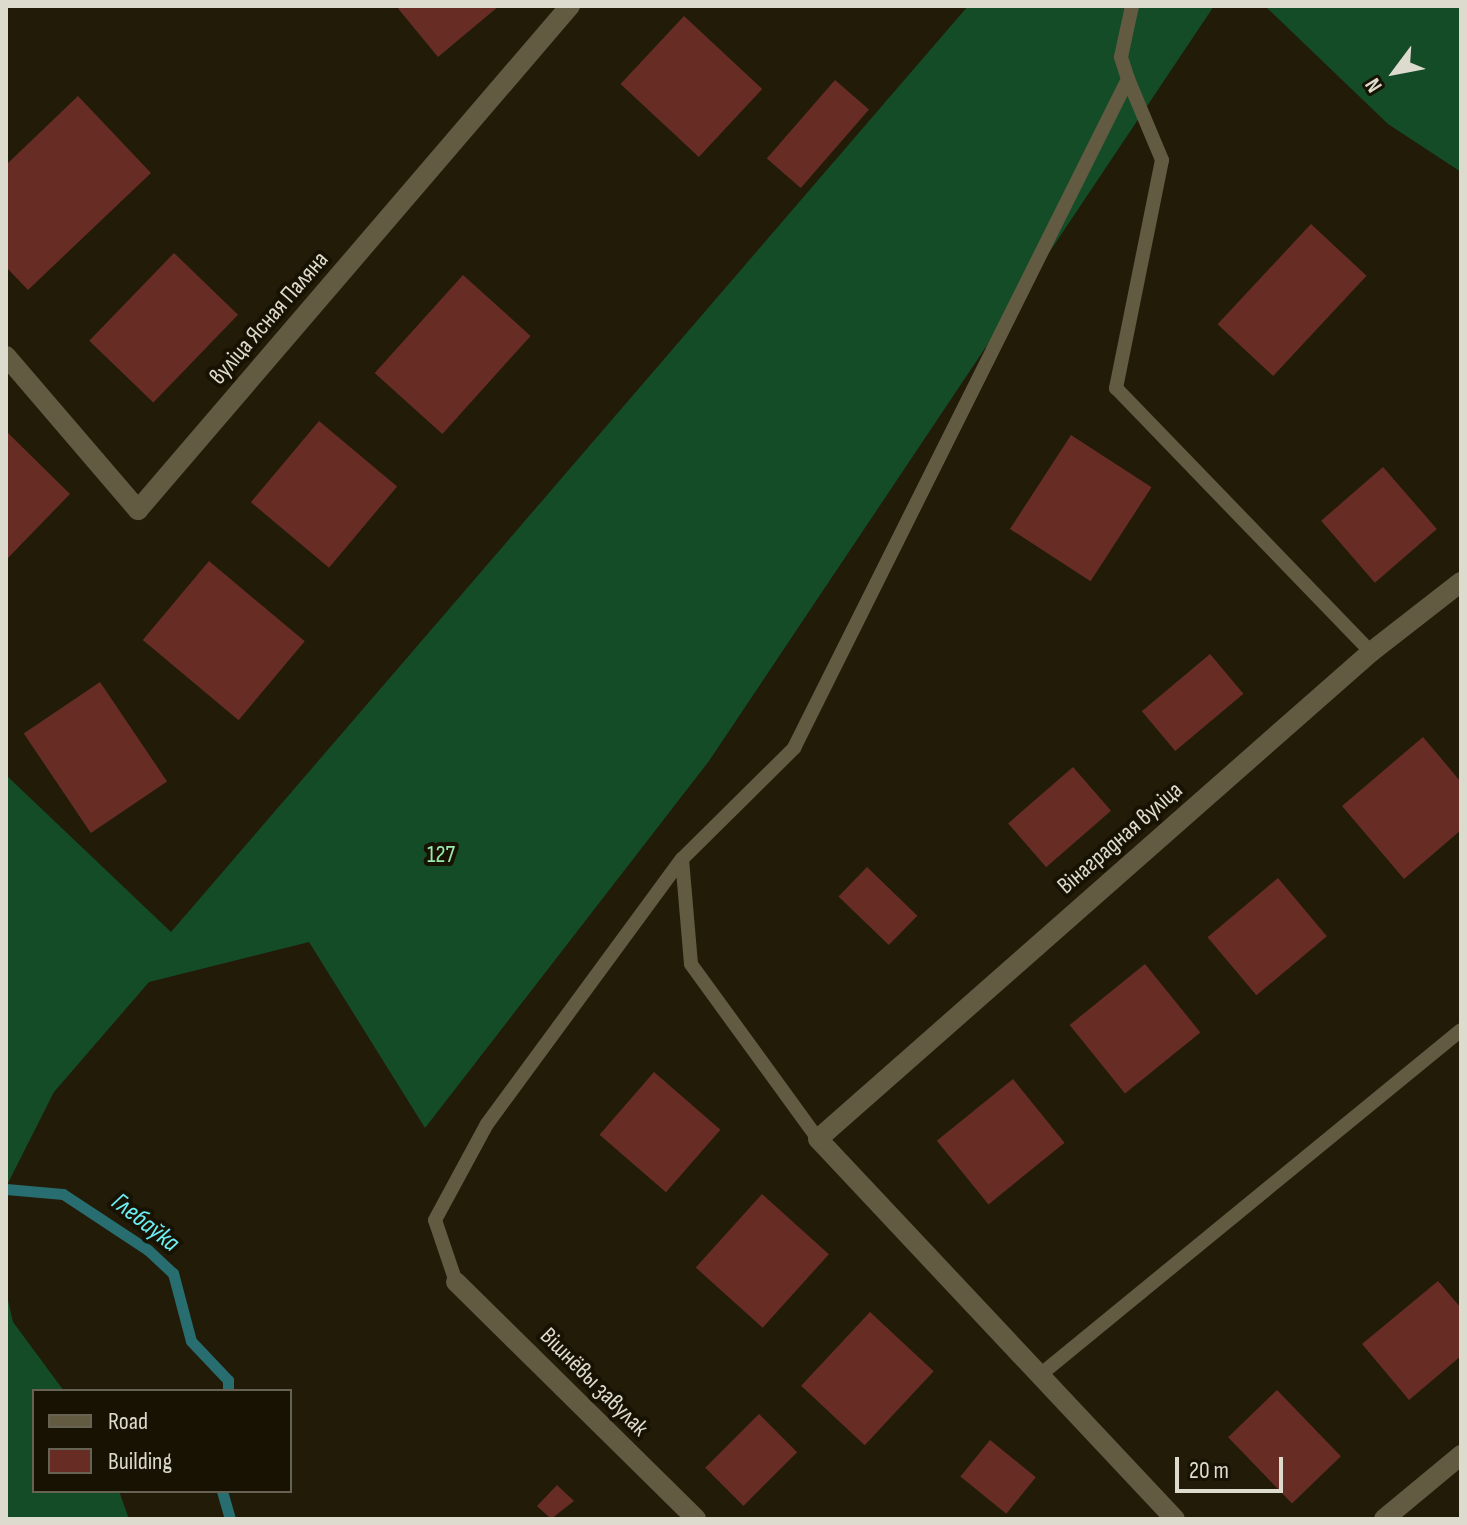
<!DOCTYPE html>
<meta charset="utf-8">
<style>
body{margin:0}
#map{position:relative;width:1467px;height:1525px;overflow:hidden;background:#211b08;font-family:"Sofia Sans Condensed",sans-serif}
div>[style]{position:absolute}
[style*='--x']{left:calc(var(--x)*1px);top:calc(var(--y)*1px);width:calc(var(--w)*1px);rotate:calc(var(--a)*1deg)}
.forest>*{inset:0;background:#144c27}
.stream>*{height:11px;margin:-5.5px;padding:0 5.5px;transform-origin:5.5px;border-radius:5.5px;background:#286d70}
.building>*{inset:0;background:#672d25;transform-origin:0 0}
.service>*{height:14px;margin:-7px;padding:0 7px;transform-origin:7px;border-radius:7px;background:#635a42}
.minor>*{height:20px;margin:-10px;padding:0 10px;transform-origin:10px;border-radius:10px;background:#635a42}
span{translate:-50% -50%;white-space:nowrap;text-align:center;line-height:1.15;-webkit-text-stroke:8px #171202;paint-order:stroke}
.street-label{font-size:24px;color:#dddace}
.park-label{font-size:24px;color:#9aeaad}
.water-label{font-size:26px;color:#6ceff4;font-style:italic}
.frame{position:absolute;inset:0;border:8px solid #dddace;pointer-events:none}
.legend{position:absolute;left:32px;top:1389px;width:260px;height:104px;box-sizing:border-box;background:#171202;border:2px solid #666254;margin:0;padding:10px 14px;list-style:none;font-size:24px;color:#dddace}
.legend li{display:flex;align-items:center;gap:16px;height:40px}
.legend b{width:40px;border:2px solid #666254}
.north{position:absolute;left:1355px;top:32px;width:80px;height:80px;-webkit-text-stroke:6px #171202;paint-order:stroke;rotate:238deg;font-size:22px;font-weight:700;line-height:32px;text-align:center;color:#dddace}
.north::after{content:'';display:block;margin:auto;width:28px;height:36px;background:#dddace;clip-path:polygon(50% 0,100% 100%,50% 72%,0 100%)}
.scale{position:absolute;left:1175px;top:1457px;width:108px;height:36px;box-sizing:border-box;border:4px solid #dddace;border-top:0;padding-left:10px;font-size:24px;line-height:28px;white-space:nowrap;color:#dddace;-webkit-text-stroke:6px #171202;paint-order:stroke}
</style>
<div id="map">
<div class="forest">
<div style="clip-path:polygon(968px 6px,1214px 6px,709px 761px,425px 1128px,309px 942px,149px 982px,54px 1092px,6px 1187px,6px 775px,171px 932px)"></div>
<div style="clip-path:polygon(1265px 6px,1461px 6px,1461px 172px,1388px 124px)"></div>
<div style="clip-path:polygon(6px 1291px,13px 1322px,64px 1391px,34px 1391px,34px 1491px,119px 1491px,129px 1519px,6px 1519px)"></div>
</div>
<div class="stream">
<div style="--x:6;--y:1189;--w:57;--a:5"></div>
<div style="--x:63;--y:1194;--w:102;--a:33.4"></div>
<div style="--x:148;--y:1250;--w:34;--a:43"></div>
<div style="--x:173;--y:1273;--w:70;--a:75.2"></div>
<div style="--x:191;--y:1341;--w:54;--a:46.5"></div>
<div style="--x:228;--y:1380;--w:11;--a:90"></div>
<div style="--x:222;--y:1491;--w:29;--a:74"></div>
</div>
<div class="building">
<div style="clip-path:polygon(396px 6px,499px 6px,438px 57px)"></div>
<div style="left:684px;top:16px;width:107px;height:93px;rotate:43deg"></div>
<div style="left:835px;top:80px;width:45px;height:104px;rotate:41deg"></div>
<div style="clip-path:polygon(78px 96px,151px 173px,28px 290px,6px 267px,6px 165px)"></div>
<div style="left:1311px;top:224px;width:76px;height:137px;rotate:43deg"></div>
<div style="left:174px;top:253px;width:89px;height:122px;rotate:44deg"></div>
<div style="left:463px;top:275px;width:91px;height:132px;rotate:42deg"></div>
<div style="left:319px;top:421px;width:102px;height:106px;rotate:40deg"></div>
<div style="clip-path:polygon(6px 431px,70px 494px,6px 560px)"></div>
<div style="left:1071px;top:435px;width:96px;height:112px;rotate:33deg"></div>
<div style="left:1383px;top:467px;width:82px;height:82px;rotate:49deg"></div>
<div style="left:209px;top:561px;width:125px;height:103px;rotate:40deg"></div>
<div style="left:1210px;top:654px;width:52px;height:89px;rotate:50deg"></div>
<div style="left:100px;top:682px;width:120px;height:92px;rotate:56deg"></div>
<div style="clip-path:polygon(1423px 737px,1461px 782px,1461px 830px,1404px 879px,1342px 806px)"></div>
<div style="left:1073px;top:767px;width:58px;height:86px;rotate:49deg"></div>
<div style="left:867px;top:867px;width:70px;height:41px;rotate:44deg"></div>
<div style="left:1278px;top:878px;width:76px;height:92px;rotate:50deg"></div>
<div style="left:1145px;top:964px;width:88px;height:97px;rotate:51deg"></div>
<div style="left:654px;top:1072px;width:88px;height:83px;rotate:41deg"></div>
<div style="left:1013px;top:1079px;width:82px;height:98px;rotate:51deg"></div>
<div style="left:762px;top:1194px;width:90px;height:99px;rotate:42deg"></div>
<div style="clip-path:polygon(1438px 1281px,1461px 1308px,1461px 1356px,1409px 1400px,1362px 1344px)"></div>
<div style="left:870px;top:1312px;width:87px;height:101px;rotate:43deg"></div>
<div style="left:1277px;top:1390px;width:92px;height:68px;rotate:46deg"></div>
<div style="left:759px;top:1414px;width:54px;height:76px;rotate:45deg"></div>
<div style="left:990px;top:1440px;width:59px;height:47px;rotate:39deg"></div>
<div style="clip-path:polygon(557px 1485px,574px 1501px,551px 1519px,537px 1506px)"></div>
</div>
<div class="service">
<div style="--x:1128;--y:79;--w:88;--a:67.2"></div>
<div style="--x:1162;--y:160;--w:233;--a:101.4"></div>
<div style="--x:1116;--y:388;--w:367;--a:46"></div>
<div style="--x:818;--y:1139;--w:216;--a:-126"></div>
<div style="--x:691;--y:964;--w:105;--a:-94.9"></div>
<div style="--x:682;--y:859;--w:158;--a:-44.7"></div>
<div style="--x:794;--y:748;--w:748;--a:-63.47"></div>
<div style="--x:1128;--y:79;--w:23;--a:-108"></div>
<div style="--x:1121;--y:57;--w:52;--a:-77.8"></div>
<div style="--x:456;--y:1282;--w:65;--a:-108.7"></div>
<div style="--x:435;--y:1220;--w:109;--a:-61.6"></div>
<div style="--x:487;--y:1124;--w:329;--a:-53.7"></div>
<div style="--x:1040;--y:1375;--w:544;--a:-39.33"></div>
</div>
<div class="minor">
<div style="--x:6;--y:356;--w:203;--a:49.4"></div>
<div style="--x:138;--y:510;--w:664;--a:-49.4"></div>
<div style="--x:456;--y:1282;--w:337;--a:44.6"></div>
<div style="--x:1175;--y:1519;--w:521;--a:-133.21"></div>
<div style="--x:818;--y:1139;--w:737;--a:-41.37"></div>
<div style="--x:1371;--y:652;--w:114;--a:-37.9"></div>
<div style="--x:1384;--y:1519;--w:100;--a:-39.7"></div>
</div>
<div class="street-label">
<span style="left:269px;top:318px;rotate:-49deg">вуліца Ясная Паляна</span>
<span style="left:1120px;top:838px;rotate:-41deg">Вінаградная вуліца</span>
<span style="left:594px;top:1382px;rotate:45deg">Вішнёвы завулак</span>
</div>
<div class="park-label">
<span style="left:441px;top:855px">127</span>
</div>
<div class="water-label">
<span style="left:145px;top:1223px;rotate:38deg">Глебаўка</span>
</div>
<div class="frame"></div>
<ul class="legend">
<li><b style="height:10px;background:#635a42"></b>Road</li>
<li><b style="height:22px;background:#672d25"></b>Building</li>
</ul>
<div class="north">N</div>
<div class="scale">20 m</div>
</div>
